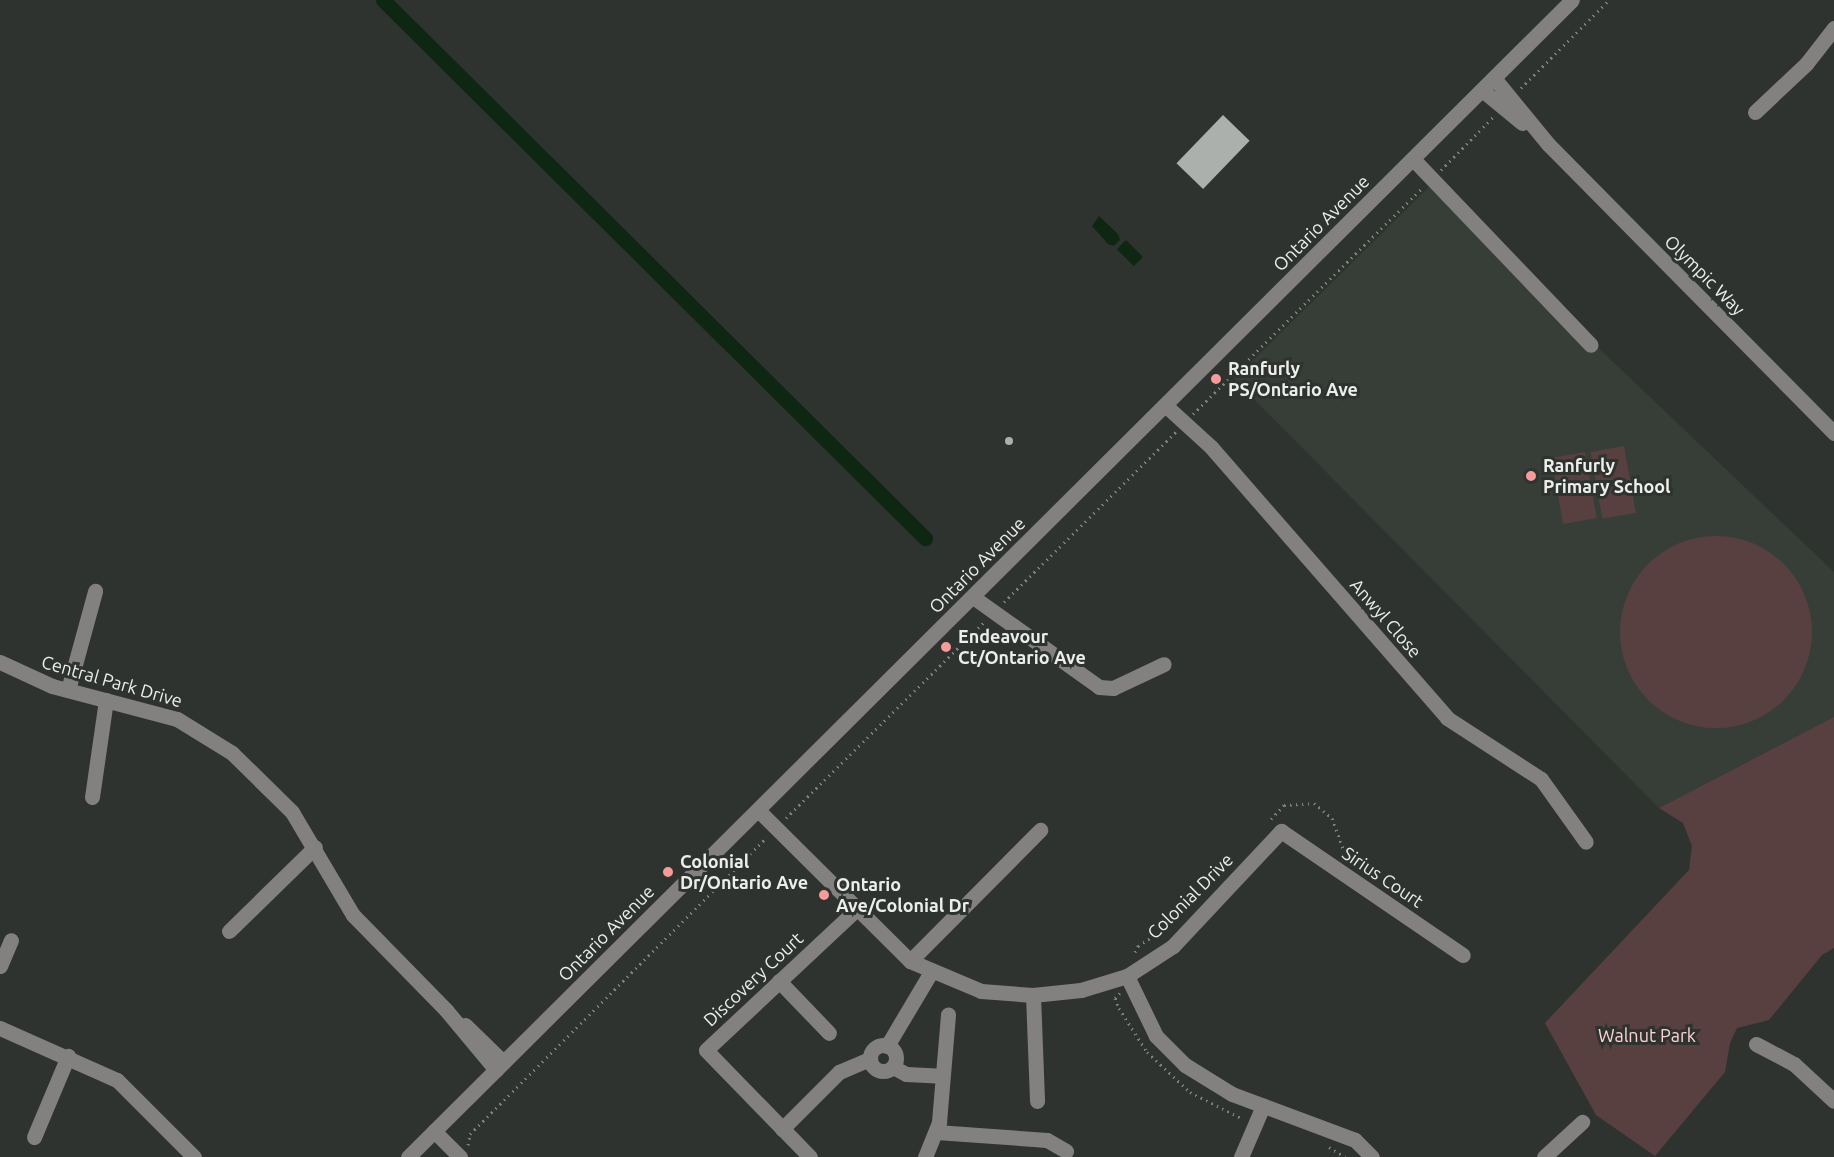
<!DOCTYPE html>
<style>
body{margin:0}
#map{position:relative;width:1834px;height:1157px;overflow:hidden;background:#2f3330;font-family:Ubuntu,sans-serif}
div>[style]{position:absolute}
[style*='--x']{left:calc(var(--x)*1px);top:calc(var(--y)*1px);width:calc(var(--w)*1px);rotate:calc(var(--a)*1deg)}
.built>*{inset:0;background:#363e37}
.green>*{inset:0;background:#584040;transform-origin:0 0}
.round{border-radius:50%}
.water>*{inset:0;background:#0e2712;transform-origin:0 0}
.canal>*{height:15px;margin:-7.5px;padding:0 7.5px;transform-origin:7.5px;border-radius:7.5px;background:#0e2712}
.building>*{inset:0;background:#acb0ad;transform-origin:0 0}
.path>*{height:3px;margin-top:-1.5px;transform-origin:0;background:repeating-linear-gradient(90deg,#7d817e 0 1.5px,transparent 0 6px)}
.minor>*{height:15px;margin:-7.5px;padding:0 7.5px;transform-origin:7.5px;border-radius:7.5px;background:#838180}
.minor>.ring{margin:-7.5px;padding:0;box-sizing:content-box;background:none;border:15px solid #838180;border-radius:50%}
.dots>*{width:16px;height:16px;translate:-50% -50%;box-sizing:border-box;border:3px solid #2f3330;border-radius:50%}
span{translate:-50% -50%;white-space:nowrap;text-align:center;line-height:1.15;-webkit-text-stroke:6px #2f3330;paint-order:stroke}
.street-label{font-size:18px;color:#eceeec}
.poi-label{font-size:18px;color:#eceeec;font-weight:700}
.left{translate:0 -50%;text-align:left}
.park-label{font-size:18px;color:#fed4d3}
</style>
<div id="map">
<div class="built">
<div style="clip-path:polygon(1429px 187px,1834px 572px,1834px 717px,1659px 808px,1234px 379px)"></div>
</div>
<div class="green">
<div style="left:1624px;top:446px;width:68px;height:34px;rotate:80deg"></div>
<div style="left:1585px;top:452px;width:67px;height:34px;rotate:80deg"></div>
<div class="round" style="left:1620px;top:536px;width:192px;height:192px"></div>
<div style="clip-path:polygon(1834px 717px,1834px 948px,1822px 955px,1769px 1020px,1737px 1028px,1730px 1043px,1725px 1072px,1655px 1156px,1596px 1115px,1545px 1023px,1689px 870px,1692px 846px,1683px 823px,1659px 808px)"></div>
</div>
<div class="water">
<div style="clip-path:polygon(1099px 216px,1118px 234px,1120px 240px,1114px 246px,1108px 244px,1092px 226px)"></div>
<div style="left:1126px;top:240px;width:24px;height:13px;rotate:45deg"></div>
</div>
<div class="canal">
<div style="--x:383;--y:0;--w:764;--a:44.79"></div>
</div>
<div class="building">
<div style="left:1223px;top:115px;width:37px;height:67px;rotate:44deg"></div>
<div class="round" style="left:1005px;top:437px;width:8px;height:8px"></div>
</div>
<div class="path">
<div style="--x:1521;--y:88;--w:124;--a:-45"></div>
<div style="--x:1441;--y:170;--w:74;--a:-45.5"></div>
<div style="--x:1193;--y:414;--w:320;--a:-44.6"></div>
<div style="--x:1004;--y:602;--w:242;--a:-44.7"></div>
<div style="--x:786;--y:818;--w:279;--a:-44.7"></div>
<div style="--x:1271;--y:819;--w:19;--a:-47"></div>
<div style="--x:1284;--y:805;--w:30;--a:-4"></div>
<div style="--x:1314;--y:803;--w:23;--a:40"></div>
<div style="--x:1332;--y:818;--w:33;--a:70"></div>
<div style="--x:1135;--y:952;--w:7;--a:-63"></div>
<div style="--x:1138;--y:946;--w:40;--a:-32.9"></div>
<div style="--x:1120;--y:993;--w:7;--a:135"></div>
<div style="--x:1115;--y:998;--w:11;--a:68"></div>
<div style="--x:1119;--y:1008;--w:52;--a:57.5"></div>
<div style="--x:1147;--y:1052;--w:59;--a:42.9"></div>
<div style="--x:1190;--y:1092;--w:59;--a:27"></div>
<div style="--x:468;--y:1145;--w:11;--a:-80"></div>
<div style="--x:470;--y:1134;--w:420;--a:-45"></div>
<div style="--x:1329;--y:1147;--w:19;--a:32"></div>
</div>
<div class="minor">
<div style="--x:1494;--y:78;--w:85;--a:50.7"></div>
<div style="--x:1548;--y:144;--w:407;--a:45.3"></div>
<div style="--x:1482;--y:90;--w:52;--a:39.5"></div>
<div style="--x:1755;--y:112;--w:70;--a:-43.3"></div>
<div style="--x:1806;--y:64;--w:46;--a:-52.1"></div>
<div style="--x:1413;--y:159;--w:257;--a:46.3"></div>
<div style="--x:1165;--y:405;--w:62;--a:42.4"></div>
<div style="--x:1211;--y:447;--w:359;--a:48.9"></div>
<div style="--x:1447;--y:718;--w:112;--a:33"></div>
<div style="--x:1541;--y:779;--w:77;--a:54.5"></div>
<div style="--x:973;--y:597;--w:155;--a:35.5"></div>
<div style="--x:1099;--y:687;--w:14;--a:4"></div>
<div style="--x:1113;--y:688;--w:56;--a:-25.2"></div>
<div style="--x:0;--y:662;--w:57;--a:24.8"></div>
<div style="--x:52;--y:686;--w:129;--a:14.8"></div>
<div style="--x:177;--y:719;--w:65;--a:31.7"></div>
<div style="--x:232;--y:753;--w:84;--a:44.5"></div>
<div style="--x:292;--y:812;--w:120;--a:59.4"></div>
<div style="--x:353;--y:915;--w:133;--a:45.6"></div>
<div style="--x:446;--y:1010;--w:78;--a:50.2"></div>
<div style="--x:68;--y:690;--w:103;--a:-74.7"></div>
<div style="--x:92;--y:797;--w:98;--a:-81.8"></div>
<div style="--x:758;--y:810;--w:214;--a:44.8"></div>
<div style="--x:910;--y:961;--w:77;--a:22.9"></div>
<div style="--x:981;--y:991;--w:52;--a:4.4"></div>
<div style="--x:1033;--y:995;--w:48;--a:-5.9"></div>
<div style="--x:1081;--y:990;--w:48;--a:-16.9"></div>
<div style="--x:1127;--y:976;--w:55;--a:-33.1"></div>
<div style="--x:1173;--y:946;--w:158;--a:-46.8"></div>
<div style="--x:1281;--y:831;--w:220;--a:34.3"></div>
<div style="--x:229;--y:931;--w:120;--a:-44.3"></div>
<div style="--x:910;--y:961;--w:185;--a:-45.2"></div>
<div style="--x:0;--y:966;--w:28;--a:-67"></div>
<div style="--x:1127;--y:976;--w:67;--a:64.2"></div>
<div style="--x:1156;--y:1036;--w:41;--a:45"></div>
<div style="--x:1185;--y:1065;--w:55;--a:31.7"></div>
<div style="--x:1232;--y:1094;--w:131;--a:20.5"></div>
<div style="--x:1355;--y:1140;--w:24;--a:45"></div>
<div style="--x:779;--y:981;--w:72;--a:46.1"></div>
<div style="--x:1033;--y:995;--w:106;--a:87.8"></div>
<div style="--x:465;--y:1025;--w:53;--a:44.2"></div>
<div style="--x:0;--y:1028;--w:128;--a:24"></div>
<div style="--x:117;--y:1080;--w:109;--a:45"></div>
<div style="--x:1756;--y:1044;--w:43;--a:27.8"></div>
<div style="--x:1794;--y:1064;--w:54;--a:42.8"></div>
<div class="ring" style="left:870px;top:1045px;width:11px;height:11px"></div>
<div style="--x:887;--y:1046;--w:86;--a:-59.3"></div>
<div style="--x:893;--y:1067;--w:15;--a:28"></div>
<div style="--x:906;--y:1074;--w:35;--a:3"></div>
<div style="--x:782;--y:1129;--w:81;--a:-45"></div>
<div style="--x:839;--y:1072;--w:34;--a:-23"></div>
<div style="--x:434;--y:1131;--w:37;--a:45"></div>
<div style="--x:936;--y:1132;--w:111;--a:4.1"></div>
<div style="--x:1047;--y:1140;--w:22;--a:30"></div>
<div style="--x:34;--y:1137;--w:88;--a:-67.2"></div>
<div style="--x:408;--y:1157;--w:1641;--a:-44.83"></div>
<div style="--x:810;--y:1157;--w:149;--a:-134.2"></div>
<div style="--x:706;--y:1050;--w:208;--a:-43.1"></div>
<div style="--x:925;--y:1157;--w:38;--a:-68"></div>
<div style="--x:939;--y:1122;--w:108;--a:-85.2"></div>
<div style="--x:1241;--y:1157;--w:56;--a:-66.7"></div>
<div style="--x:1544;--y:1157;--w:52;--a:-42.6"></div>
</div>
<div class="dots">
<div style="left:1216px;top:379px;background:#f59b9a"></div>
<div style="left:1531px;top:476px;background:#f59b9a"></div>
<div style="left:946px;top:647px;background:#f59b9a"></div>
<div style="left:668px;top:872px;background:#f59b9a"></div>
<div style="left:824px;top:895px;background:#f59b9a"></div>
</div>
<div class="street-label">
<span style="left:1321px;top:223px;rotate:-45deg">Ontario Avenue</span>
<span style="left:1705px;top:275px;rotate:45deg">Olympic Way</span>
<span style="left:977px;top:565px;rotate:-45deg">Ontario Avenue</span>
<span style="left:1386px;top:618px;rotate:49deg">Anwyl Close</span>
<span style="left:112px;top:681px;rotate:16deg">Central Park Drive</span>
<span style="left:1383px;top:877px;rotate:34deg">Sirius Court</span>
<span style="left:1190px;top:896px;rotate:-45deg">Colonial Drive</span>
<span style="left:606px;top:933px;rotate:-45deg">Ontario Avenue</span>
<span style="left:753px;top:979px;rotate:-43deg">Discovery Court</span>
</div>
<div class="poi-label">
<span class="left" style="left:1228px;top:379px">Ranfurly<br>PS/Ontario Ave</span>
<span class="left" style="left:1543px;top:476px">Ranfurly<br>Primary School</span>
<span class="left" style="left:958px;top:647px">Endeavour<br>Ct/Ontario Ave</span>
<span class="left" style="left:680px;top:872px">Colonial<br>Dr/Ontario Ave</span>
<span class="left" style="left:836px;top:895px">Ontario<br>Ave/Colonial Dr</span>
</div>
<div class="park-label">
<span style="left:1647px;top:1035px">Walnut Park</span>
</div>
</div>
